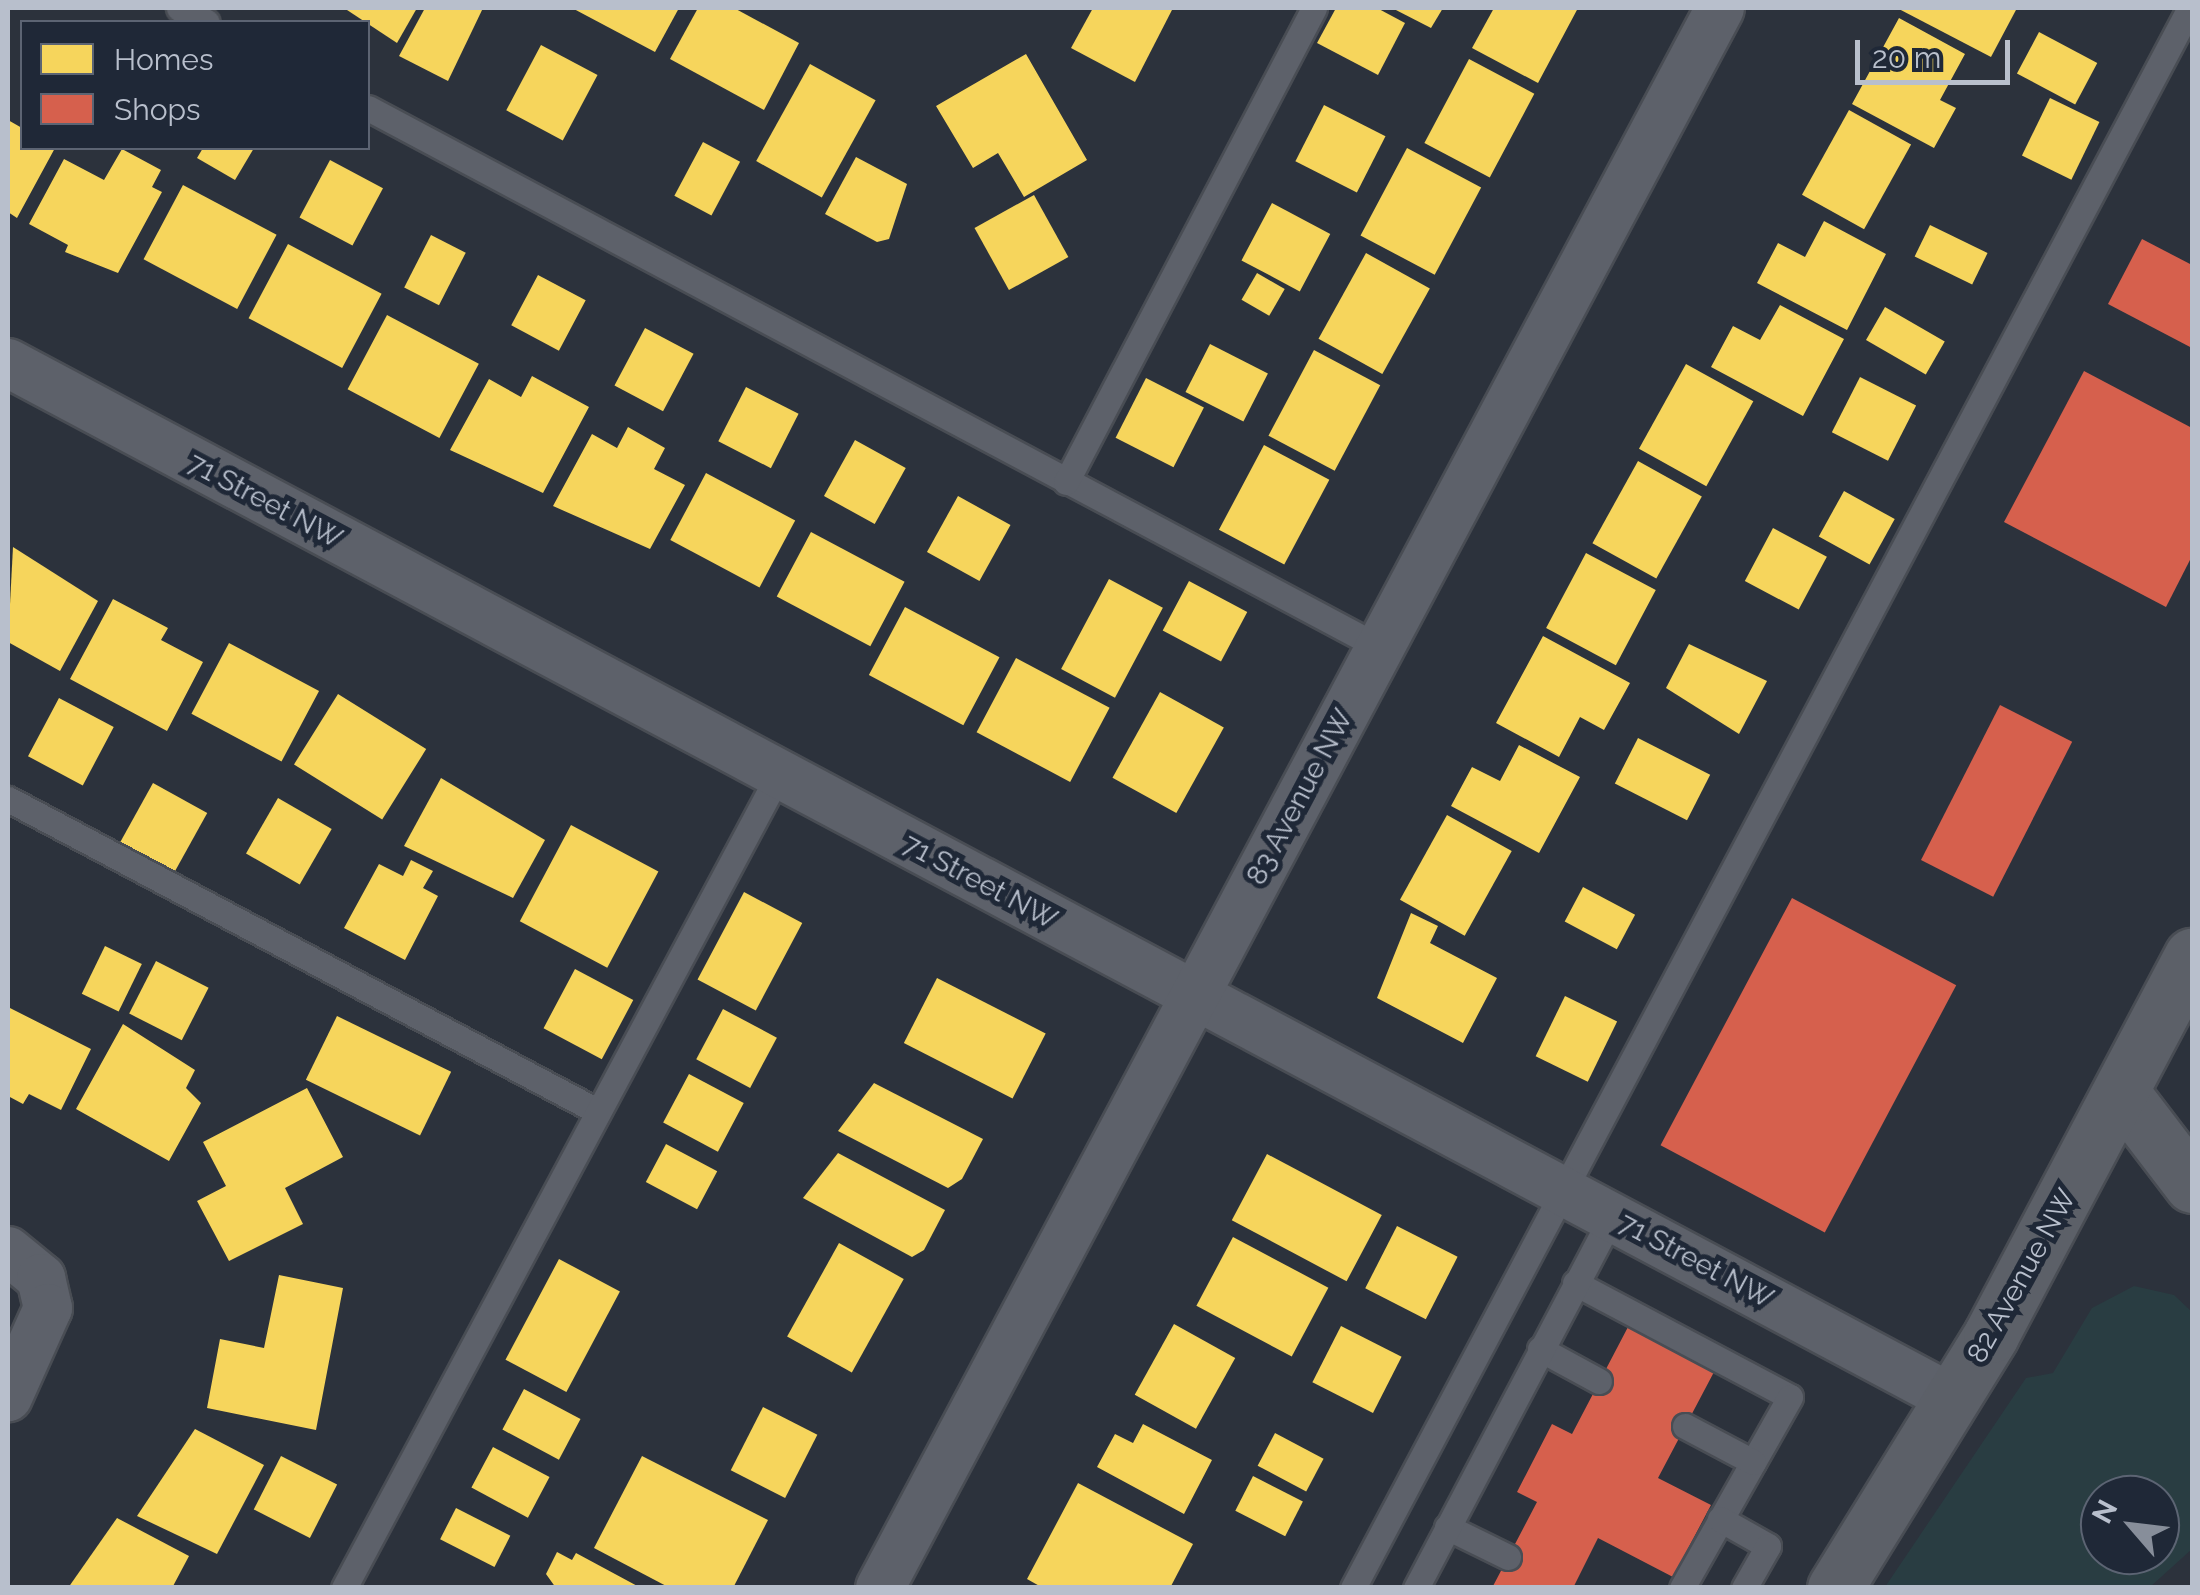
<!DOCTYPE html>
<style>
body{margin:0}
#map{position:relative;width:2200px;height:1595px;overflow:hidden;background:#2c323c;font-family:Raleway,sans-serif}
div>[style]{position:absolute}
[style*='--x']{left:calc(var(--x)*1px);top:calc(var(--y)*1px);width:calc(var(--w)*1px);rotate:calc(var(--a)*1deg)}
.green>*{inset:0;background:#293d42}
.homes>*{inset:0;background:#f6d55c;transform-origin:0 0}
.shops>*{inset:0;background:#d6604d;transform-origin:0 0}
.roads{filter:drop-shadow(2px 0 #494d54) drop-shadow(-2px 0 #494d54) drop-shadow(0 2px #494d54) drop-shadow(0 -2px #494d54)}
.lane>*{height:25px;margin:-12.5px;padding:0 12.5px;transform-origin:12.5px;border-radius:12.5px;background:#5d616a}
.street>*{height:48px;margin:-24px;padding:0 24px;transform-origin:24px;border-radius:24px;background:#5d616a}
.secondary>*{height:55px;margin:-27.5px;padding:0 27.5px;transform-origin:27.5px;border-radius:27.5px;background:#5c6068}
span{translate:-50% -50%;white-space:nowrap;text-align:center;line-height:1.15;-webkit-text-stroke:10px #1f2837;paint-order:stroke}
.street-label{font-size:28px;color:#b8bfcc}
.frame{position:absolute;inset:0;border:10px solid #b8bfcc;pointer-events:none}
.legend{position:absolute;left:20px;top:20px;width:350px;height:130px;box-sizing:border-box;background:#1f2837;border:2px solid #5c6473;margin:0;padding:12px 18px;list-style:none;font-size:30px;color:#b8bfcc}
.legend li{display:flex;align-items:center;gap:20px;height:50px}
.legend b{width:50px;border:2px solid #5c6473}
.north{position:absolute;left:2080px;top:1475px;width:100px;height:100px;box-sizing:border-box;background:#1f2837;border:2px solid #5c6473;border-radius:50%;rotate:298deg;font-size:28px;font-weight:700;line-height:40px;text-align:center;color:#b8bfcc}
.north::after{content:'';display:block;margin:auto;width:35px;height:45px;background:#878e9a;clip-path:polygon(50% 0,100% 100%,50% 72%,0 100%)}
.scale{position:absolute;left:1855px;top:40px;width:155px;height:45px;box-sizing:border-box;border:5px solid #b8bfcc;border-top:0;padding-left:12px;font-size:30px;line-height:35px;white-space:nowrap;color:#b8bfcc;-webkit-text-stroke:8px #1f2837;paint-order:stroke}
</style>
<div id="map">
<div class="green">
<div style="clip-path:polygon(evenodd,2134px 1286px,2174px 1295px,2192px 1312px,2192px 1549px,2150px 1587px,1885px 1587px,2026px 1378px,2053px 1373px,2092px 1308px,2134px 1286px,2100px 1495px,2160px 1495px,2160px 1555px,2100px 1555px,2100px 1495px)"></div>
</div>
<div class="homes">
<div style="clip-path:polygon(344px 8px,417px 8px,397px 43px)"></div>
<div style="clip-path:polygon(425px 8px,483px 8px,448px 81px,399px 56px)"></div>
<div style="clip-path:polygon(572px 8px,679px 8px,655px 52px)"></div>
<div style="clip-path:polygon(698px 8px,734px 8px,799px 43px,764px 110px,670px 59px)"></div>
<div style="clip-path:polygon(1093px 8px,1173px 8px,1135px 82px,1071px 48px)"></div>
<div style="clip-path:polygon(1336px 8px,1377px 8px,1405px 23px,1378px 75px,1317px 43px)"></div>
<div style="clip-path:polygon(1392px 8px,1443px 8px,1431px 28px)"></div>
<div style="clip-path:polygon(1494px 8px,1578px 8px,1538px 83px,1472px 48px)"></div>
<div style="clip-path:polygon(1897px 8px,2017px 8px,1991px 57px)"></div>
<div style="clip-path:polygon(1899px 18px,1965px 54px,1940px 100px,1956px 108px,1934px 148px,1852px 104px)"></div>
<div style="left:2039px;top:32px;width:66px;height:47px;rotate:28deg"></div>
<div style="left:541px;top:45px;width:64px;height:74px;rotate:28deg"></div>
<div style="clip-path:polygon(1026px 54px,1087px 160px,1024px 197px,998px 153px,973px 168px,936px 106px)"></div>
<div style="left:1469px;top:59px;width:74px;height:95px;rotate:28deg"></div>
<div style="left:810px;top:64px;width:75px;height:111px;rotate:29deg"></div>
<div style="left:2050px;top:98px;width:55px;height:64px;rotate:26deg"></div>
<div style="left:1324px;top:105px;width:69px;height:63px;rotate:27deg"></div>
<div style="left:1849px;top:110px;width:71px;height:97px;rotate:29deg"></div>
<div style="clip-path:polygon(8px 120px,22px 128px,22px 148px,55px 148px,17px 218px,8px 212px)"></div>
<div style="left:703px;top:142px;width:42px;height:61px;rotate:28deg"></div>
<div style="clip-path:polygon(203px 148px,254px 148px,235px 180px,197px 158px)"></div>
<div style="left:1407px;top:148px;width:84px;height:99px;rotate:28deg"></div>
<div style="clip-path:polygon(122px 149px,161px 170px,152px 187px,162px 192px,118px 273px,65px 252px,68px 245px,29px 224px,64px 159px,104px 180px)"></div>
<div style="clip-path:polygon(856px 157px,907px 184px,889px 239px,877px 242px,825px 214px)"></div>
<div style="left:330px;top:160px;width:60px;height:65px;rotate:28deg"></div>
<div style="left:183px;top:185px;width:106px;height:84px;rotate:28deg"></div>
<div style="left:1034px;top:195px;width:71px;height:68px;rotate:61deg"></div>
<div style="left:1272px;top:203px;width:66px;height:65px;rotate:28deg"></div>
<div style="clip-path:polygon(1824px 221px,1886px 254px,1847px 330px,1757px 283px,1778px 243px,1805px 257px)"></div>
<div style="left:1930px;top:225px;width:64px;height:35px;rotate:26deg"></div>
<div style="left:431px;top:235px;width:39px;height:59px;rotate:27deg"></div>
<div style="left:288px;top:244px;width:106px;height:84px;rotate:28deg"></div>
<div style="left:1366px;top:253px;width:73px;height:98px;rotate:29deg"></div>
<div style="left:1257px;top:273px;width:32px;height:31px;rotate:30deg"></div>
<div style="left:538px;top:275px;width:54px;height:57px;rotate:28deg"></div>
<div style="clip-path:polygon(1780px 305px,1844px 339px,1803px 416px,1711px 367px,1733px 326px,1760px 340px)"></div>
<div style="left:1885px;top:307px;width:69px;height:38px;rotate:30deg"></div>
<div style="left:387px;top:315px;width:104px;height:84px;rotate:28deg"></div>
<div style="left:645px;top:328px;width:55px;height:65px;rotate:28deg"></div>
<div style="left:1210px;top:344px;width:65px;height:54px;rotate:27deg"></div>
<div style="left:1314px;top:350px;width:75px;height:97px;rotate:28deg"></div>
<div style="left:1686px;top:364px;width:77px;height:97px;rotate:29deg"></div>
<div style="clip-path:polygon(532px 376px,589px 407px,543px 493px,450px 450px,489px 379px,521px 397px)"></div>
<div style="left:1860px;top:377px;width:63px;height:62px;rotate:27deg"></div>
<div style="left:1146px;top:378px;width:65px;height:67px;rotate:27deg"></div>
<div style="left:746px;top:387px;width:59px;height:61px;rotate:27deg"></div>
<div style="clip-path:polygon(628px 427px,665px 448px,654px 469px,685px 485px,650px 549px,553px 506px,592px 434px,617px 448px)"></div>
<div style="left:855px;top:440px;width:58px;height:64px;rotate:29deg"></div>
<div style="left:1264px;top:445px;width:74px;height:96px;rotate:28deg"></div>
<div style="left:1638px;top:461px;width:73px;height:94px;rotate:29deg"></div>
<div style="left:706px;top:473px;width:101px;height:76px;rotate:28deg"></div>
<div style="left:1844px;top:491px;width:58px;height:52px;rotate:29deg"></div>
<div style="left:958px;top:496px;width:60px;height:64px;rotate:29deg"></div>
<div style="left:1773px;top:528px;width:61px;height:60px;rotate:28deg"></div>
<div style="left:811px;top:532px;width:106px;height:73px;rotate:28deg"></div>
<div style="clip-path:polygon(13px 547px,98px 601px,60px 671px,8px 642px)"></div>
<div style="left:1586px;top:553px;width:79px;height:85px;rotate:28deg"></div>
<div style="left:1109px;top:579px;width:61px;height:102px;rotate:28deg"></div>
<div style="left:1189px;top:581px;width:66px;height:56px;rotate:28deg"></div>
<div style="clip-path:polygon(113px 599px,168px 628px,161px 640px,203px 662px,167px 731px,70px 679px)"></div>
<div style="left:905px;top:607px;width:107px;height:77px;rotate:28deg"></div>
<div style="clip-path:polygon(1543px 636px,1630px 683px,1604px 730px,1580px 717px,1559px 757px,1496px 723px)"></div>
<div style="left:229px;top:643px;width:102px;height:80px;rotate:28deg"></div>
<div style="clip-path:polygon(1689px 644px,1767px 681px,1739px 734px,1666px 688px)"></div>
<div style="left:1016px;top:658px;width:106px;height:84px;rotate:28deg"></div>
<div style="left:1160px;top:692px;width:73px;height:98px;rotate:29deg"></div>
<div style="left:338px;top:694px;width:104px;height:83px;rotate:32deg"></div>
<div style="left:59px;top:698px;width:62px;height:66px;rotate:28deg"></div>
<div style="left:1638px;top:738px;width:81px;height:51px;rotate:27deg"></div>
<div style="clip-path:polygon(1519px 745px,1580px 777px,1539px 853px,1451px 806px,1472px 767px,1500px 781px)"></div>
<div style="clip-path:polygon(441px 778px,545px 840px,513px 898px,404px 846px)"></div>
<div style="left:153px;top:783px;width:62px;height:68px;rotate:29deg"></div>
<div style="left:278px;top:798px;width:62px;height:64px;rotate:30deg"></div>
<div style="left:1447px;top:815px;width:74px;height:97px;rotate:29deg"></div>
<div style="left:571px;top:825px;width:99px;height:109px;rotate:28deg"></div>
<div style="clip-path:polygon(411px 860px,433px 871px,423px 888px,438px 896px,405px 960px,344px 928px,379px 864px,403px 876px)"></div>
<div style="left:1583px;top:887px;width:59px;height:39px;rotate:28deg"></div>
<div style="left:744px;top:892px;width:66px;height:99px;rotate:28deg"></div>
<div style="clip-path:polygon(1411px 913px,1438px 926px,1430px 943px,1497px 978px,1463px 1043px,1377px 998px)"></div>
<div style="left:105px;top:946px;width:41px;height:53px;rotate:26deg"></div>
<div style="left:156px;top:961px;width:59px;height:59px;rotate:27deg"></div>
<div style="left:575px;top:969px;width:66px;height:67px;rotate:28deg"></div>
<div style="left:937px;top:978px;width:122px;height:73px;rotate:27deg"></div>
<div style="left:1565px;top:996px;width:58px;height:67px;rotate:26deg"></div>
<div style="clip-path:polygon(8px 1007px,91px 1049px,61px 1110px,29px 1094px,23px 1104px,8px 1096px)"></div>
<div style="left:723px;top:1009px;width:61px;height:57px;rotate:28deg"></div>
<div style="left:337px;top:1016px;width:127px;height:71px;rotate:26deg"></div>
<div style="clip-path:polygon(123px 1024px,195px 1070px,186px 1088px,201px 1103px,169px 1161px,76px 1109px)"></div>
<div style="left:689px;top:1074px;width:62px;height:55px;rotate:28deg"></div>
<div style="clip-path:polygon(874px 1083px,983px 1139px,962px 1179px,948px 1188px,838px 1131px)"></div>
<div style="clip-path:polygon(307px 1088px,343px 1157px,285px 1188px,303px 1224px,229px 1261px,197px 1201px,226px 1186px,203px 1142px)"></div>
<div style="left:666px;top:1144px;width:58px;height:43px;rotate:28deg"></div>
<div style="clip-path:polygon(838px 1153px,945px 1210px,924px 1250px,912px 1257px,803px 1198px)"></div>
<div style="left:1267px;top:1154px;width:130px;height:75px;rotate:28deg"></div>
<div style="left:1397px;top:1226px;width:68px;height:70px;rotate:27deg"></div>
<div style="left:1233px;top:1237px;width:108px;height:78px;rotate:28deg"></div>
<div style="left:839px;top:1243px;width:74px;height:107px;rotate:29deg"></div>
<div style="left:559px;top:1259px;width:69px;height:114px;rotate:28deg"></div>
<div style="clip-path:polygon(279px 1275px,343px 1288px,316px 1430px,207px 1408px,220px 1339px,264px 1348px)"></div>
<div style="left:1174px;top:1324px;width:70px;height:81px;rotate:29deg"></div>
<div style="left:1341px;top:1326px;width:68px;height:63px;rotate:27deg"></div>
<div style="left:524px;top:1389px;width:64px;height:46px;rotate:28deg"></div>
<div style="left:763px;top:1407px;width:61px;height:71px;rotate:27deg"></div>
<div style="clip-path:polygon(1143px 1424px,1212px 1460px,1184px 1514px,1097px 1467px,1115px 1434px,1133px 1443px)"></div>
<div style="clip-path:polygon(195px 1429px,264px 1465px,217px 1554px,137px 1516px)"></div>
<div style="left:1275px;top:1433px;width:55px;height:37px;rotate:28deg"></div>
<div style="left:493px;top:1447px;width:64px;height:46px;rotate:28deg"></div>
<div style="left:281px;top:1456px;width:63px;height:60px;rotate:27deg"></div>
<div style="clip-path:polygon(642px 1456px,768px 1520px,733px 1588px,670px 1588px,594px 1548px)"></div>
<div style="left:1253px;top:1476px;width:56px;height:39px;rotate:27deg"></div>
<div style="clip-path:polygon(1078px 1483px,1193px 1544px,1170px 1588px,1043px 1588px,1027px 1579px)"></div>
<div style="left:456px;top:1508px;width:61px;height:35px;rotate:27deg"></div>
<div style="clip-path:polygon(117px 1518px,189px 1556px,172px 1588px,68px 1588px)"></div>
<div style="clip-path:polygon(557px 1552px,572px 1560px,576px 1553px,641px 1588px,556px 1588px,546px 1574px)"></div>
</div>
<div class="shops">
<div style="clip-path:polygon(2142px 239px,2192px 265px,2192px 348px,2108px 304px)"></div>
<div style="clip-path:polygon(2084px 371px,2192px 428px,2192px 556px,2166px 607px,2004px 522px)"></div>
<div style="left:2000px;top:705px;width:81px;height:174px;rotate:27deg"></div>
<div style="left:1792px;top:898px;width:186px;height:280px;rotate:28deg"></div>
<div style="clip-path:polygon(1628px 1327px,1714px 1372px,1658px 1478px,1711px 1505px,1673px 1577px,1598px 1538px,1573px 1588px,1492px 1588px,1537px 1502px,1517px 1492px,1552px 1424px,1572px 1434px)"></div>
</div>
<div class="roads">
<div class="lane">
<div style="--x:179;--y:8;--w:31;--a:27"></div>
<div style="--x:368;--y:108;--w:1146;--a:28.06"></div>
<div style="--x:1066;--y:482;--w:535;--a:-62.38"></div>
<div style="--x:8;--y:799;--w:667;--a:27.91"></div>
<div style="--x:1575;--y:1283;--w:243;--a:27.9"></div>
<div style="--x:1790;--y:1397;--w:219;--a:119.5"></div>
<div style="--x:1540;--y:1349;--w:67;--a:28.5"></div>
<div style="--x:1685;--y:1426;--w:77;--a:27.9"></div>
<div style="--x:1720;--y:1519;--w:55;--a:29.4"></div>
<div style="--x:1768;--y:1546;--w:48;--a:119.7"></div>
<div style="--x:1447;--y:1527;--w:68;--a:26.2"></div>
<div style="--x:344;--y:1588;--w:923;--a:-61.88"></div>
<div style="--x:1353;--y:1588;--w:1788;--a:-62.09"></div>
<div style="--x:1416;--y:1588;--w:420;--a:-62.2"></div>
</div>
<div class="street">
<div style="--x:8;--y:363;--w:2204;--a:28.04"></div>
<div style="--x:8;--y:1251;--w:43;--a:39.3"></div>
<div style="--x:41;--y:1278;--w:31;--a:77"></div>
<div style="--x:48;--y:1308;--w:98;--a:114.2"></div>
<div style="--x:880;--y:1588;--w:1789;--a:-62"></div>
</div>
<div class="secondary">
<div style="--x:2121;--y:1092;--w:117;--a:52.6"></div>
<div style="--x:1835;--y:1588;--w:297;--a:-58.3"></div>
<div style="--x:1991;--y:1335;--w:429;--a:-62.1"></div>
</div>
</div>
<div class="street-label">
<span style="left:265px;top:501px;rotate:28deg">71 Street NW</span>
<span style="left:1300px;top:797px;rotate:-62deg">83 Avenue NW</span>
<span style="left:980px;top:882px;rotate:28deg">71 Street NW</span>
<span style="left:1696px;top:1261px;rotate:28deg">71 Street NW</span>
<span style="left:2022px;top:1276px;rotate:-61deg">82 Avenue NW</span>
</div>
<div class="frame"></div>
<ul class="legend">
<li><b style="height:28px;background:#f6d55c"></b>Homes</li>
<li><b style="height:28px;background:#d6604d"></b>Shops</li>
</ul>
<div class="north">N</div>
<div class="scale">20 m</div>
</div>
